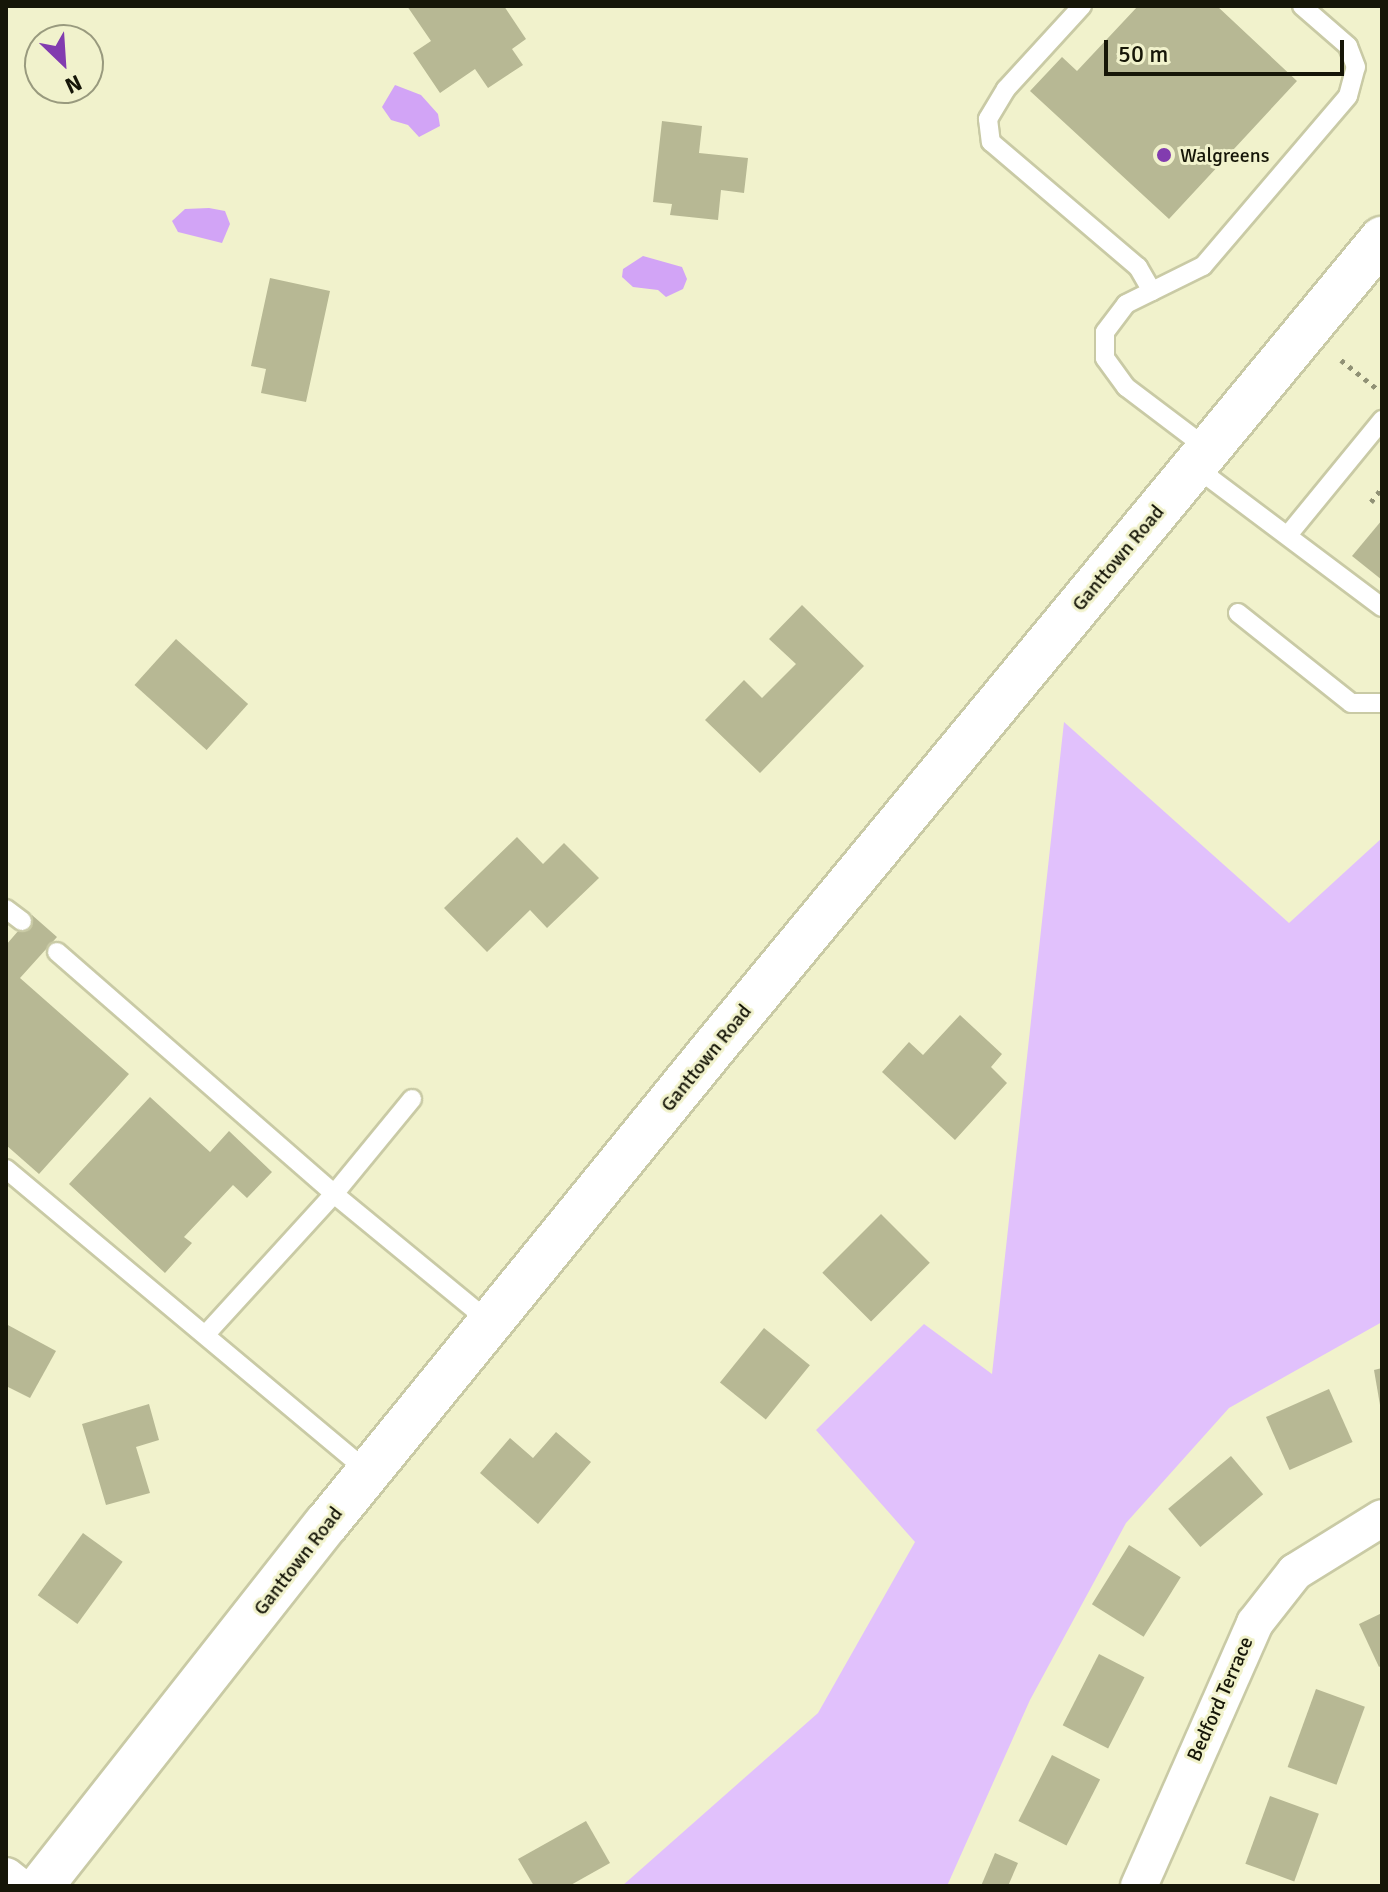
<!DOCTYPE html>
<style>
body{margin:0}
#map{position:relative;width:1388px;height:1892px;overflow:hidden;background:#f1f2cc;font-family:Signika,sans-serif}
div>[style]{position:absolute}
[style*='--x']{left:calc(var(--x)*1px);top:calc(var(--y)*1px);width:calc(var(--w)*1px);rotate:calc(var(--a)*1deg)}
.green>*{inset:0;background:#e1c1fc}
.water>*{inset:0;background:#d2a4f6}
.building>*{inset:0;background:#b7b894;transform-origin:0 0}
.path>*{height:5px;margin-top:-2.5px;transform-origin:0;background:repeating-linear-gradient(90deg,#909175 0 4px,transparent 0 10px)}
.roads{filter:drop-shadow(2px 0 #c9caa5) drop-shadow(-2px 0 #c9caa5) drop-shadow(0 2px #c9caa5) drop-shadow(0 -2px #c9caa5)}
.lane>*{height:18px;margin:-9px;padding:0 9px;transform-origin:9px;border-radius:9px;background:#fff}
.street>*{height:36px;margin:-18px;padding:0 18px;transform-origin:18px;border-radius:18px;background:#fff}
.secondary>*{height:44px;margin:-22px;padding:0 22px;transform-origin:22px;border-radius:22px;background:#fff}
.dots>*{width:22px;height:22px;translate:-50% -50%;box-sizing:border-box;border:4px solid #f1f2cc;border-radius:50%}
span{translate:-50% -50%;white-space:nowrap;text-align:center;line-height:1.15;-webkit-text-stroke:6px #f1f2cc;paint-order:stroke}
.poi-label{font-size:20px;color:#161608}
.left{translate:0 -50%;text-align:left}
.street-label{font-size:20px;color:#161608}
.frame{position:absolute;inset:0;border:8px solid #161608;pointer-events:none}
.north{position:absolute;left:24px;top:24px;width:80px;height:80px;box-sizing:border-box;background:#f1f2cc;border:2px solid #999a7e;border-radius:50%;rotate:155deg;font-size:22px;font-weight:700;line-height:32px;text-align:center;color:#161608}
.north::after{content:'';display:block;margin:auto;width:28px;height:36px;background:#823caf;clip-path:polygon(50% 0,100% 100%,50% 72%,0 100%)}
.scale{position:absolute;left:1104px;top:40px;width:240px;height:36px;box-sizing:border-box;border:4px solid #161608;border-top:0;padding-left:10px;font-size:24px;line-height:28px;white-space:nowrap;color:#161608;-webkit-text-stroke:6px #f1f2cc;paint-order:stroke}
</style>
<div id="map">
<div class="green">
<div style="clip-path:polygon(1064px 722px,1289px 923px,1382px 838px,1382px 1322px,1229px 1408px,1126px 1523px,1030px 1700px,947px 1886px,622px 1886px,818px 1713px,915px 1542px,816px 1430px,924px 1324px,992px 1374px)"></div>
</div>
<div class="water">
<div style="clip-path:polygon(395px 85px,421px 95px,438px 114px,440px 126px,419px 137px,408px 125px,391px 120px,382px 107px)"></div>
<div style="clip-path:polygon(209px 208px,225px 211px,230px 224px,222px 243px,178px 232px,172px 221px,185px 209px)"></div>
<div style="clip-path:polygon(643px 256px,682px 267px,687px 279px,683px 289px,666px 297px,658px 290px,633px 287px,622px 277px,623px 269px)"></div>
</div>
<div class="building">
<div style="clip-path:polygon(407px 6px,504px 6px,526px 39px,512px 49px,523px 65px,488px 88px,475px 69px,440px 93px,413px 53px,431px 41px)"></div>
<div style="clip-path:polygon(1138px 6px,1217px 6px,1297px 81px,1169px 219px,1030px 91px,1062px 57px,1077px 71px)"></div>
<div style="clip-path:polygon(662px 121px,702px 126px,699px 153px,748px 158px,744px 193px,721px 190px,718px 220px,670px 215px,672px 204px,653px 202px)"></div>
<div style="clip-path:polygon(270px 278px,330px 291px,306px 402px,261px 393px,266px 369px,251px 366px)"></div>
<div style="clip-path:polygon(1382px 520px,1382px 580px,1352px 556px)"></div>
<div style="clip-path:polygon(802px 605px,864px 666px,760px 773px,705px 720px,744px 680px,762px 698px,796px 664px,769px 639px)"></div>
<div style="left:176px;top:639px;width:97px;height:62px;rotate:42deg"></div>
<div style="clip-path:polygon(517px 837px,543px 864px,564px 843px,599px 878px,547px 928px,530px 910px,487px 952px,444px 908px)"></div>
<div style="clip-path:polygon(32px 915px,57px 937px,20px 978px,129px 1074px,39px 1174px,6px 1145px,6px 945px)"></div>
<div style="clip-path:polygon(960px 1015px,1002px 1054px,991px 1067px,1007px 1083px,955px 1140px,882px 1072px,909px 1042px,923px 1055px)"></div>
<div style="clip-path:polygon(150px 1097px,210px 1152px,229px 1131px,272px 1172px,247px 1198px,233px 1185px,184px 1237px,192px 1243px,165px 1273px,69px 1184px)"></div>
<div style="left:881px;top:1214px;width:69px;height:83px;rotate:45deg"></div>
<div style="clip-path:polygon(6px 1324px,56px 1351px,30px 1398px,6px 1386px)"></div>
<div style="left:764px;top:1328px;width:59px;height:70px;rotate:39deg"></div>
<div style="clip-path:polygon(1382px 1368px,1382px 1405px,1380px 1405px,1374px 1370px)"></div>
<div style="left:1329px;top:1389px;width:58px;height:69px;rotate:66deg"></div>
<div style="clip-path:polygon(149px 1404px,159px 1440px,136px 1447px,150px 1493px,106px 1505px,82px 1424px)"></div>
<div style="clip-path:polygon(556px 1432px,591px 1462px,538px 1524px,480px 1473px,510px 1438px,533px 1458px)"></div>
<div style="left:1231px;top:1456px;width:50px;height:82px;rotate:50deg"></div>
<div style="left:83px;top:1533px;width:49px;height:77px;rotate:36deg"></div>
<div style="left:1129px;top:1545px;width:61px;height:70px;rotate:32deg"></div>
<div style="clip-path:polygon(1382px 1613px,1382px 1665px,1379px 1667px,1359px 1624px)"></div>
<div style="left:1099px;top:1654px;width:51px;height:80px;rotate:27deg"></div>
<div style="left:1316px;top:1689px;width:52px;height:83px;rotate:20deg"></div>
<div style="left:1052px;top:1755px;width:54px;height:74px;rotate:27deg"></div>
<div style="left:1270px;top:1796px;width:52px;height:72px;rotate:20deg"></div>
<div style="clip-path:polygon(586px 1821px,610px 1863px,569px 1886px,534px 1886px,518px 1859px)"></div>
<div style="clip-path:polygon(995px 1853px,1018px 1863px,1008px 1886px,981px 1886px)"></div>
</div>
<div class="path">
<div style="--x:1341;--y:360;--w:45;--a:38.7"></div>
<div style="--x:1371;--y:502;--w:18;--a:-52"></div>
</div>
<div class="roads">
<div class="lane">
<div style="--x:1082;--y:6;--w:113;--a:132.5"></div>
<div style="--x:1006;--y:89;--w:35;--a:121"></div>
<div style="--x:988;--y:119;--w:23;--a:83"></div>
<div style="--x:991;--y:142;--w:193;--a:40.4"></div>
<div style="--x:1138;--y:267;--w:28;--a:60"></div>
<div style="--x:1208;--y:449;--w:103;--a:-142.9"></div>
<div style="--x:1126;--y:387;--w:36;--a:-126"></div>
<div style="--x:1105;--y:358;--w:26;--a:-90"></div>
<div style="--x:1105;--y:332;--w:35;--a:-53"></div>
<div style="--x:1126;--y:304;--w:86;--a:-26.3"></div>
<div style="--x:1203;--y:266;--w:223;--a:-49.5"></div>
<div style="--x:1348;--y:96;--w:30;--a:-75"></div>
<div style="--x:1356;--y:67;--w:22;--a:-111"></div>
<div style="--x:1348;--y:46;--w:61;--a:-139"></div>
<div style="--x:1194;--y:466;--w:235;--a:36.9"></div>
<div style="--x:1288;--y:535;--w:149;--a:-50.7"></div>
<div style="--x:1238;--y:613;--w:144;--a:38.5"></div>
<div style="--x:1351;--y:703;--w:31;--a:0"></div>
<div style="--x:6;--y:909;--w:20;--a:37"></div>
<div style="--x:57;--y:952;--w:368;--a:41.1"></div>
<div style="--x:334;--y:1194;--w:202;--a:39.4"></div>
<div style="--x:6;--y:1169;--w:473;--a:39.9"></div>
<div style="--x:207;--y:1333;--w:188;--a:-47.6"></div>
<div style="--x:334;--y:1194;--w:123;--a:-50.6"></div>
</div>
<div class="street">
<div style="--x:6;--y:1876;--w:16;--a:38"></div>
<div style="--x:1139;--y:1886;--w:287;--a:-66.2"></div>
<div style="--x:1255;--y:1623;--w:65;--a:-51.9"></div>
<div style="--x:1295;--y:1572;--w:102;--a:-31.8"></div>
</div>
<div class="secondary">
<div style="--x:41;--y:1886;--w:462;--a:-51.8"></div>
<div style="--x:327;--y:1523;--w:616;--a:-50.86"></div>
<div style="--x:716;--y:1045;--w:1046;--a:-50.43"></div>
</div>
</div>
<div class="dots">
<div style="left:1164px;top:155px;background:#823caf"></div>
</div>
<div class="poi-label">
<span class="left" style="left:1180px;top:155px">Walgreens</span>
</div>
<div class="street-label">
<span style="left:1118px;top:558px;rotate:-50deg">Ganttown Road</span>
<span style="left:706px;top:1058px;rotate:-51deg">Ganttown Road</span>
<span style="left:298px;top:1561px;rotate:-52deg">Ganttown Road</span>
<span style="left:1220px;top:1699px;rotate:-66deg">Bedford Terrace</span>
</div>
<div class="frame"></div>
<div class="north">N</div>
<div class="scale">50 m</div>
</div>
